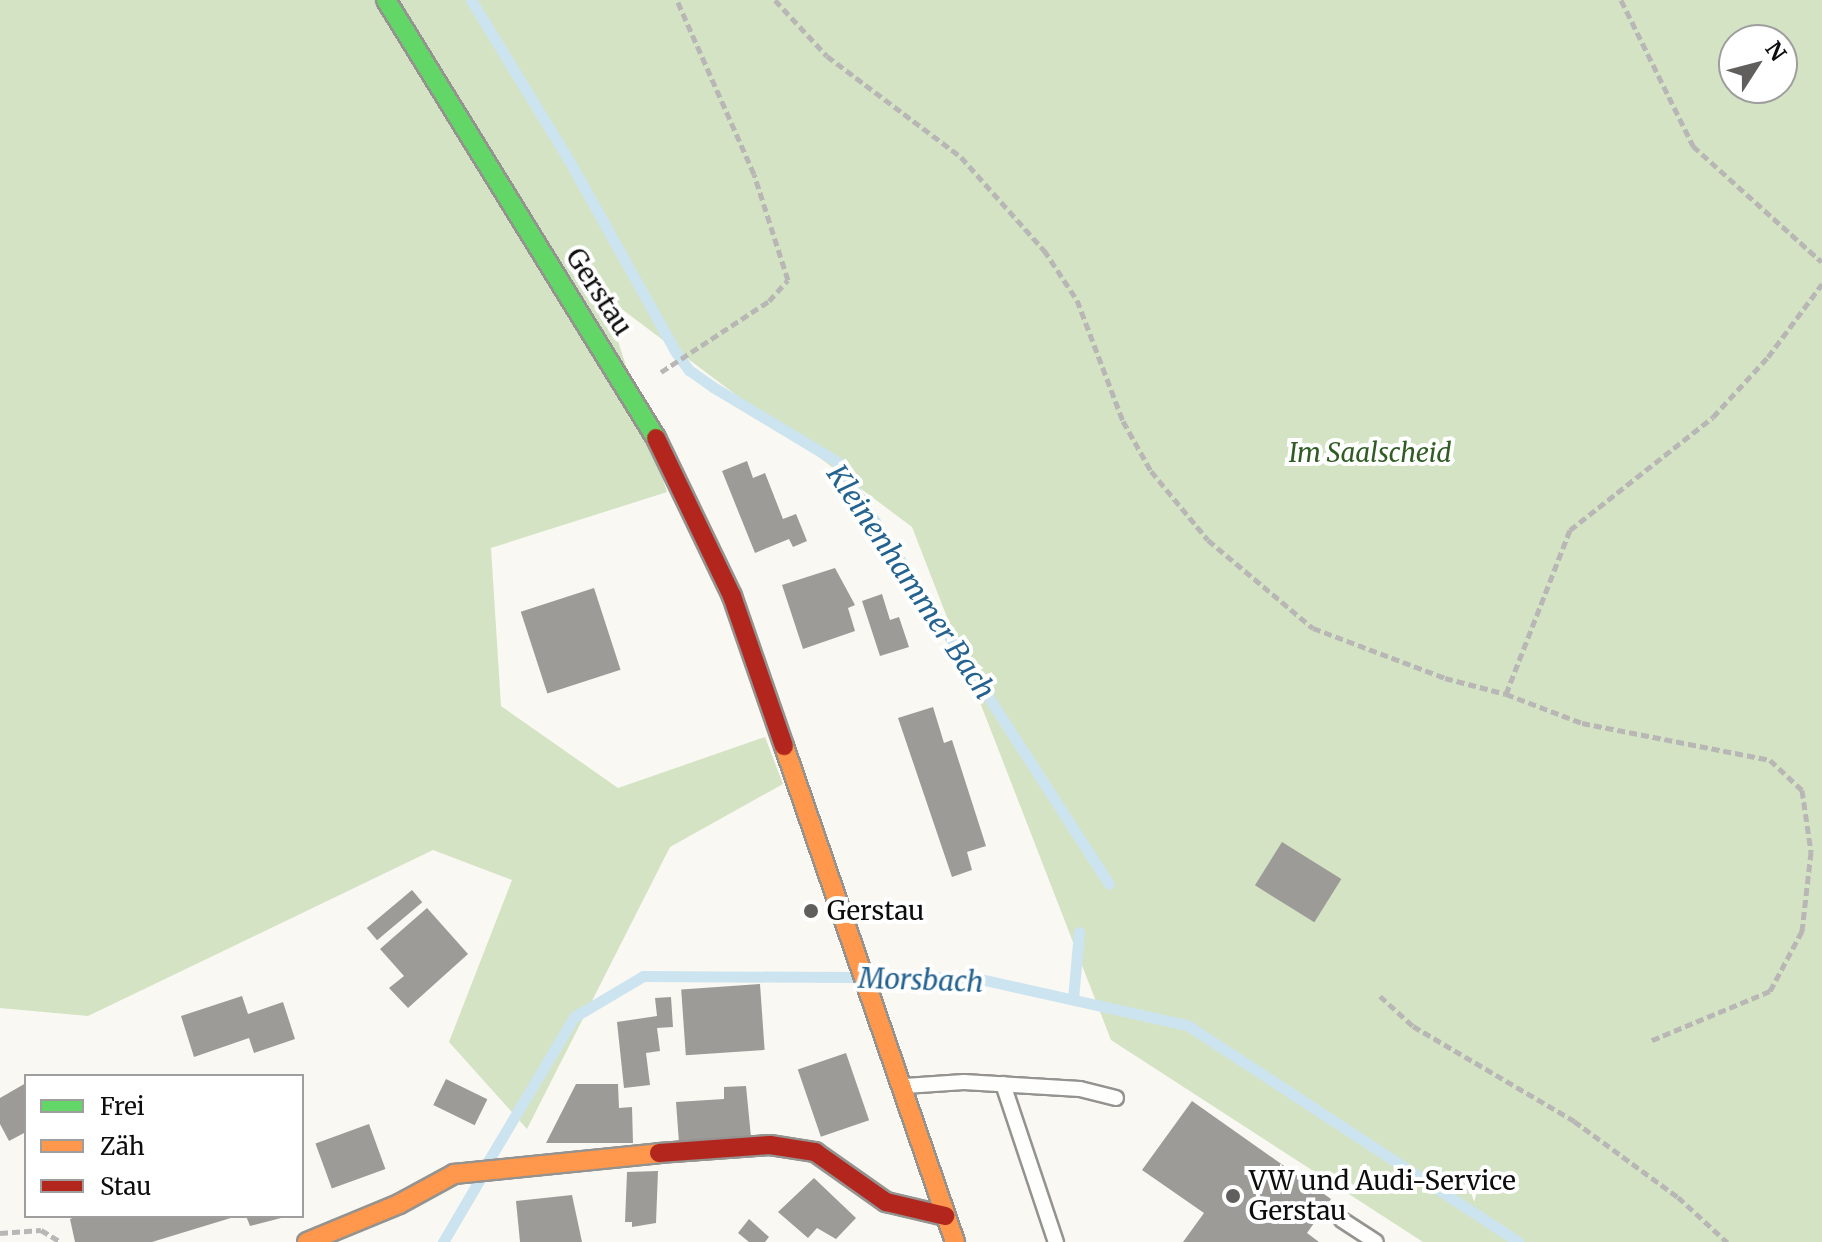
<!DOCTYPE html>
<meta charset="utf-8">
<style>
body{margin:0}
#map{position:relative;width:1822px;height:1242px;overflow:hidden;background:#faf8f2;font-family:Merriweather,serif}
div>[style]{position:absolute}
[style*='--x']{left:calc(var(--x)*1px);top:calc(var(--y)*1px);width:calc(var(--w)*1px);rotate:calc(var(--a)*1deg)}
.forest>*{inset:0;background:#d4e3c3}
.stream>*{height:11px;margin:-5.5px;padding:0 5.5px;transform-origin:5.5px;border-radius:5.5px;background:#cce4f0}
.building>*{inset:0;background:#9d9b97;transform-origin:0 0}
.path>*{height:5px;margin-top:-2.5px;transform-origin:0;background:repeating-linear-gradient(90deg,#b8b7b6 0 8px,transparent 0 12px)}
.roads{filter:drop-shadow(2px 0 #949390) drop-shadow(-2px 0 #949390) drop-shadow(0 2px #949390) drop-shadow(0 -2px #949390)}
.lane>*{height:14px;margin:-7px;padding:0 7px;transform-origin:7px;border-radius:7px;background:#fefefd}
.fast>*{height:18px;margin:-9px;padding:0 9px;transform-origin:9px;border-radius:9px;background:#63d668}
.slow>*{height:18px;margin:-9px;padding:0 9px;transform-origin:9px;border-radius:9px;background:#ff974d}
.jam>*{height:18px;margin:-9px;padding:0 9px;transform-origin:9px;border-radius:9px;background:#b3261e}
.dots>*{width:22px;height:22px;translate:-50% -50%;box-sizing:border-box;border:4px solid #fff;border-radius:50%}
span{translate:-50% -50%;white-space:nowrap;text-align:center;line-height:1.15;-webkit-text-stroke:8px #fff;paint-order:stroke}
.street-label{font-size:26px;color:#0d0d0d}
.park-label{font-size:26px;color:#315d25;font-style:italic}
.poi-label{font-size:26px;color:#0d0d0d}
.left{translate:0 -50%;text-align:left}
.water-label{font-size:28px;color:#246290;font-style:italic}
.legend{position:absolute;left:24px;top:1074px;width:280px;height:144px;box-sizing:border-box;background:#fff;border:2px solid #9e9e9e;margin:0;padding:10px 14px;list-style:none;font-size:24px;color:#0d0d0d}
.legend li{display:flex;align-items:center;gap:16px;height:40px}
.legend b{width:40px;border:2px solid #9e9e9e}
.north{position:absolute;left:1718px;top:24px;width:80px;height:80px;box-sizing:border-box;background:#fff;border:2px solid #9e9e9e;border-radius:50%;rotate:54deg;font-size:22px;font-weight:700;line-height:32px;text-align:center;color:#0d0d0d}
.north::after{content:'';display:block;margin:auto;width:28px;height:36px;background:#605f5d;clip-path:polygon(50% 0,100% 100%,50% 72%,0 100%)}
</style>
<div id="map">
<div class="forest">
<div style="clip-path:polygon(evenodd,0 0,1822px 0,1822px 1242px,1423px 1242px,1111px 1040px,912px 527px,603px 295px,667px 492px,491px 548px,501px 706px,618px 788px,765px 737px,783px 784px,670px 847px,527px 1129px,449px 1042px,512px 880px,433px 850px,88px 1016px,0 1008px,0 0,1734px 40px,1782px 40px,1782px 88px,1734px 88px,1734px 40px)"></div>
</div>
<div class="stream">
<div style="--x:471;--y:0;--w:190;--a:58.6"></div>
<div style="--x:570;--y:162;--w:216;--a:60.9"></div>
<div style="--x:675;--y:351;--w:24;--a:54"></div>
<div style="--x:689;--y:370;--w:29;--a:35"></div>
<div style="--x:713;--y:387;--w:144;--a:31"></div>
<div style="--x:836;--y:461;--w:503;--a:57.16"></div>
<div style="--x:1073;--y:999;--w:67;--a:-84.9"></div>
<div style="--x:487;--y:1163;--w:170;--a:-59.2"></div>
<div style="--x:574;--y:1017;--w:80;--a:-30.7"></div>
<div style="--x:643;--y:976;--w:333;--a:0.3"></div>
<div style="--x:976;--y:978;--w:216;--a:12.6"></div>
<div style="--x:1187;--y:1025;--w:396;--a:33.2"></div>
<div style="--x:443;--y:1242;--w:73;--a:-59.6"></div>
</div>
<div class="building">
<div style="clip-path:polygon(747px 461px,753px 478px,765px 473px,783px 519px,796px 514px,807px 541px,793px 547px,789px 539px,755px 553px,722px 471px)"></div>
<div style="clip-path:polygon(835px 568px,855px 605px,848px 608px,855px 631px,803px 649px,782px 585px)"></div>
<div style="left:594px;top:588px;width:86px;height:77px;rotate:72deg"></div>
<div style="clip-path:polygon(882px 594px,890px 620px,899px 617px,909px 647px,880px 656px,862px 601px)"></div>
<div style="clip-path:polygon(933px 707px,944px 743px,952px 740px,986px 846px,967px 852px,972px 870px,952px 877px,898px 718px)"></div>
<div style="left:1282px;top:842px;width:70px;height:51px;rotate:32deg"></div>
<div style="left:412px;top:890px;width:16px;height:59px;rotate:50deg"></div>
<div style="clip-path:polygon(427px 908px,468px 954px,408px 1008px,389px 988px,404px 976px,380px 949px)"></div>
<div style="left:760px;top:984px;width:66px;height:79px;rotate:86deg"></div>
<div style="clip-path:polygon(242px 996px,248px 1014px,283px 1002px,295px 1039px,254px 1053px,249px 1038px,194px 1057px,181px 1016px)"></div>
<div style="clip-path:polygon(671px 997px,673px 1027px,657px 1028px,660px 1051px,646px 1053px,650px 1085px,624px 1088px,617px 1022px,657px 1016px,655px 998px)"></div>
<div style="left:846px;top:1053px;width:71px;height:51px;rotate:71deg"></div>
<div style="left:446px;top:1079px;width:46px;height:29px;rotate:26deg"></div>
<div style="clip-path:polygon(26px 1083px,26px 1132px,9px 1141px,0 1124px,0 1098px)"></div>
<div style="clip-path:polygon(576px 1084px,618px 1084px,619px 1108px,632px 1107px,633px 1143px,546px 1143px)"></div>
<div style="clip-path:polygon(746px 1086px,751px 1137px,679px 1143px,676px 1102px,724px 1099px,724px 1087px)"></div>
<div style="clip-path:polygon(1192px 1101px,1331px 1199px,1307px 1233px,1319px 1242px,1183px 1242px,1204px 1213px,1142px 1170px)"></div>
<div style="left:369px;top:1124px;width:48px;height:57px;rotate:70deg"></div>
<div style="clip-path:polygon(658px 1171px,656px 1223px,632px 1227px,632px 1222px,625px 1222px,627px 1172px)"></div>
<div style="clip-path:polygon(814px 1178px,856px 1218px,836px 1239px,817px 1228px,808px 1238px,778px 1212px)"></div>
<div style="clip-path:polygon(572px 1195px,582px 1242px,520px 1242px,516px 1201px)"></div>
<div style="clip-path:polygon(78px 1216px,234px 1216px,234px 1217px,152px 1242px,75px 1242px,70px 1219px)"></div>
<div style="clip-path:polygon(246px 1216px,285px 1216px,285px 1217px,250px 1226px)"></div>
<div style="clip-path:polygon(749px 1219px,769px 1237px,765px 1242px,749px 1242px,738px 1233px)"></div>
</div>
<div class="path">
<div style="--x:775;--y:0;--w:76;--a:47.1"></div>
<div style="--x:827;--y:56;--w:168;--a:37"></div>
<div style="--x:961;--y:157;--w:125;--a:48.3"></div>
<div style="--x:1044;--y:250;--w:60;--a:56.6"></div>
<div style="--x:1077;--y:300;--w:129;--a:69.2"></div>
<div style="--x:1123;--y:421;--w:57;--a:60.8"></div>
<div style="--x:1151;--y:471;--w:89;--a:50.4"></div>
<div style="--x:1208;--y:540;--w:137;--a:40"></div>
<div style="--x:1313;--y:628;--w:141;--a:20.7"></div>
<div style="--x:1445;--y:678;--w:63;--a:14.7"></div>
<div style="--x:1506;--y:694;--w:176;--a:-68.7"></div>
<div style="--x:1570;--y:530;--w:182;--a:-38.3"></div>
<div style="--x:1713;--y:417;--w:81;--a:-47.5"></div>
<div style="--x:1768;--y:357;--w:91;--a:-53.5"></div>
<div style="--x:1621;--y:0;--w:163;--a:63.7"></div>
<div style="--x:1693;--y:146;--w:173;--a:42"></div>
<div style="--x:661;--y:372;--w:129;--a:-33.3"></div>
<div style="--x:769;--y:301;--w:28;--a:-48"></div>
<div style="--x:788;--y:280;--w:111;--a:-107.8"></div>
<div style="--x:754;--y:174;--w:190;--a:-113.9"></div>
<div style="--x:1506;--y:694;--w:81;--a:20.9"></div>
<div style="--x:1582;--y:723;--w:192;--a:11.1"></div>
<div style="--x:1770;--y:760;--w:44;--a:43.2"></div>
<div style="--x:1802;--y:790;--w:63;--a:81.7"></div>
<div style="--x:1811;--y:852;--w:80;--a:96.5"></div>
<div style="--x:1802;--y:931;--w:68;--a:118.1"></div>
<div style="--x:1770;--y:991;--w:130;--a:157.4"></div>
<div style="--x:1380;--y:996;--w:45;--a:42.3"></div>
<div style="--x:1413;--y:1026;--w:187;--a:30.5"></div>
<div style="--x:1574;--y:1121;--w:129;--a:36.2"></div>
<div style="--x:1678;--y:1197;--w:67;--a:42.6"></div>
<div style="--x:0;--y:1233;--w:41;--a:-4.2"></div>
<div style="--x:41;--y:1230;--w:23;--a:31"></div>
</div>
<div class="roads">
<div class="lane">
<div style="--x:1003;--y:1084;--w:167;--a:71.5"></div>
<div style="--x:905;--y:1086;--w:59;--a:-3.9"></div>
<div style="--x:964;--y:1082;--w:116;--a:3.5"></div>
<div style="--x:1080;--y:1089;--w:37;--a:14"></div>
<div style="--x:1342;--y:1220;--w:40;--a:32.9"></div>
</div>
<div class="fast">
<div style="--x:386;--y:0;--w:515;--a:58.35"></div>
</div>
<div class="slow">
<div style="--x:784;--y:746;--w:525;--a:70.98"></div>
<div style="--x:307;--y:1242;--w:100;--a:-22.4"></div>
<div style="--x:399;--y:1204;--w:63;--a:-28.6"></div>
<div style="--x:454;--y:1174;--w:206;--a:-5.8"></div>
</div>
<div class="jam">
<div style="--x:656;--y:438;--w:175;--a:64.3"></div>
<div style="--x:732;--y:596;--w:159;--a:70.9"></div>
<div style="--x:659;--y:1153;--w:111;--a:-4.1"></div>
<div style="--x:770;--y:1145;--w:46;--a:8.8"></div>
<div style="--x:815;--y:1152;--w:87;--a:35.2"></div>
<div style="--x:886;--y:1202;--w:61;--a:13.3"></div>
</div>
</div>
<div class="dots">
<div style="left:811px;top:911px;background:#605f5d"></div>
<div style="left:1233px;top:1196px;background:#605f5d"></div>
</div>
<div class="street-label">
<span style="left:599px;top:292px;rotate:57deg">Gerstau</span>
</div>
<div class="park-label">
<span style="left:1370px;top:453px">Im Saalscheid</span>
</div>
<div class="poi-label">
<span class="left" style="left:827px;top:911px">Gerstau</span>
<span class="left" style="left:1249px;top:1196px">VW und Audi-Service<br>Gerstau</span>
</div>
<div class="water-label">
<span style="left:911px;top:582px;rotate:56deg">Kleinenhammer Bach</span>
<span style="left:921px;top:980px;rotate:2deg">Morsbach</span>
</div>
<ul class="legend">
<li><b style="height:10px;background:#63d668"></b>Frei</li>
<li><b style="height:10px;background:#ff974d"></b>Zäh</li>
<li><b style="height:10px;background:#b3261e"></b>Stau</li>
</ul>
<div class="north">N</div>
</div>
